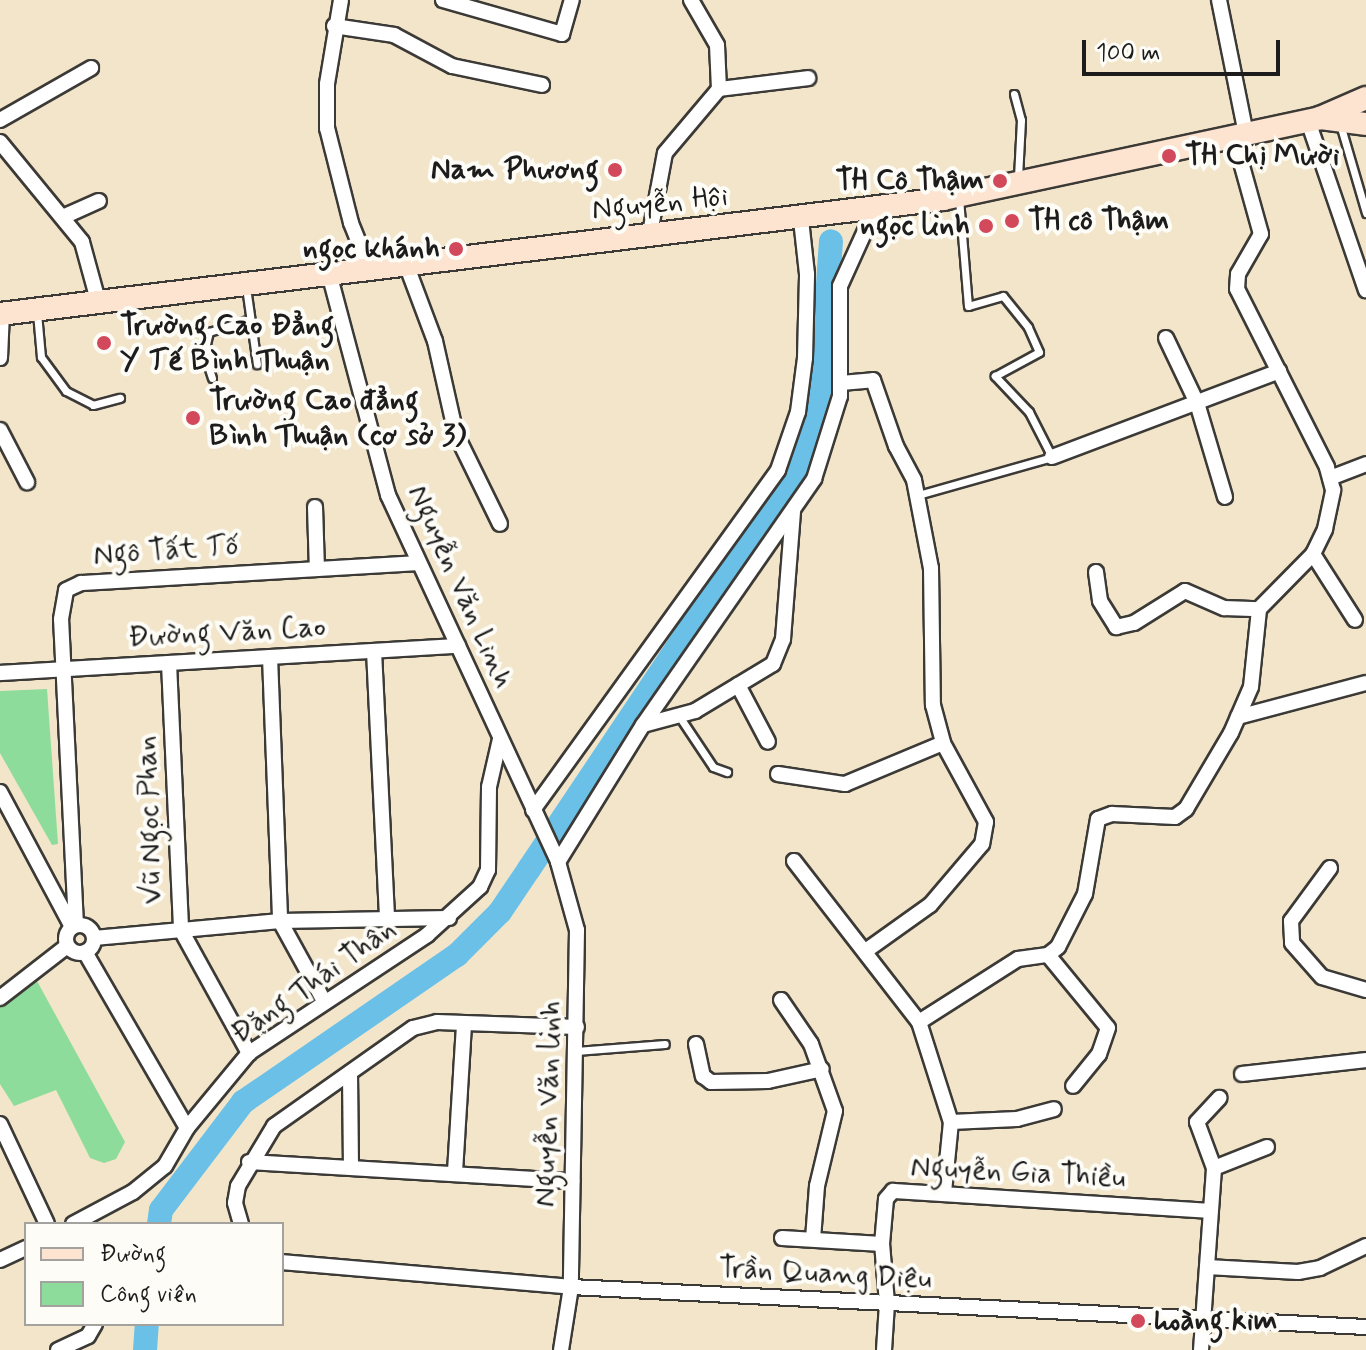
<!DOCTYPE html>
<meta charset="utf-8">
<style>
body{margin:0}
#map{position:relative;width:1366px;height:1350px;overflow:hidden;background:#f2e5ca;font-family:Mynerve,sans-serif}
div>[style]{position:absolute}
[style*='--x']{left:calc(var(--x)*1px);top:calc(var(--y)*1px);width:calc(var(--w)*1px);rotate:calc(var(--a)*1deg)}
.green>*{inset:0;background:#8edc9b}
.river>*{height:24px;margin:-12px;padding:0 12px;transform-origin:12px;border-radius:12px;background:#6ac0e7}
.roads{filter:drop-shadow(2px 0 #3c3a36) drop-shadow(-2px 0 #3c3a36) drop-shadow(0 2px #3c3a36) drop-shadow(0 -2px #3c3a36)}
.lane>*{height:7px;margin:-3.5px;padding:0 3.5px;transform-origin:3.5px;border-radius:3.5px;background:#fff}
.street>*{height:14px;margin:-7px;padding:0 7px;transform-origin:7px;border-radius:7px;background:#fff}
.street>.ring{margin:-7px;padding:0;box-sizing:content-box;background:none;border:14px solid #fff;border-radius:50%}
.secondary>*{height:22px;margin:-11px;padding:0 11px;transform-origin:11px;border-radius:11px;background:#fde4d0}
.dots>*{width:22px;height:22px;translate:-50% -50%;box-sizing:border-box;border:4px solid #fdfcf7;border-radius:50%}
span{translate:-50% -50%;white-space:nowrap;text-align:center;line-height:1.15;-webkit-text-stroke:8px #fdfcf7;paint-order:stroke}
.poi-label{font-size:30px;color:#1c1c1c;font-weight:700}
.left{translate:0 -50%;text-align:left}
.right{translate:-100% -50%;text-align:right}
.street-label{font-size:30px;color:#1c1c1c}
.legend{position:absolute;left:24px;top:1222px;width:260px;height:104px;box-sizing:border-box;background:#fdfcf7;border:2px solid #a3a29f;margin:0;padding:10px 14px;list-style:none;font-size:24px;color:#1c1c1c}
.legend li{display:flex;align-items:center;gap:16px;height:40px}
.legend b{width:40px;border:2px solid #a3a29f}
.scale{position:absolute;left:1082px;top:40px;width:198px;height:36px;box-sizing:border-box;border:4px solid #1c1c1c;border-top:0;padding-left:10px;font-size:24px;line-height:28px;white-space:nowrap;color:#1c1c1c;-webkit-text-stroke:6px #fdfcf7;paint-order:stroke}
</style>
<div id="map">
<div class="green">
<div style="clip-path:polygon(47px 689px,58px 844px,52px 845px,0 753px,0 691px)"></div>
<div style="clip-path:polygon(37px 981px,125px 1142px,116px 1159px,104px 1163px,90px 1158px,56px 1090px,14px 1106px,0 1084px,0 1006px)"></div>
</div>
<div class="river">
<div style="--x:159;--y:1224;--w:14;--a:-82"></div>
<div style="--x:161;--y:1210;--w:136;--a:-52.8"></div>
<div style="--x:243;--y:1102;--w:260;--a:-34.5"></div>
<div style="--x:457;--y:955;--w:61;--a:-45"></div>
<div style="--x:500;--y:912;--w:52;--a:-56"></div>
<div style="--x:529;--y:869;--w:489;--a:-56.2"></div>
<div style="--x:801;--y:463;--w:81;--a:-75.8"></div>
<div style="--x:821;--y:384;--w:143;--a:-86"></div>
<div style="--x:145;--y:1350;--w:26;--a:-86"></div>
</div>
<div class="roads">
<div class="lane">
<div style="--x:1014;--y:94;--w:27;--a:75"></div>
<div style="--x:1021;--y:120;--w:58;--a:93"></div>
<div style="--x:1340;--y:124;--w:93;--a:73.7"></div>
<div style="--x:246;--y:287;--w:78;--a:81.9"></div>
<div style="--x:37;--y:313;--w:44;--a:84.8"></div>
<div style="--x:41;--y:357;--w:42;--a:53.7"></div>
<div style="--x:66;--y:391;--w:30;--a:27"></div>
<div style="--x:93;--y:405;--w:28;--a:-15"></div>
<div style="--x:212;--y:378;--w:26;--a:-108"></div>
<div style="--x:204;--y:353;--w:22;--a:-77"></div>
<div style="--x:209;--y:332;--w:43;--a:-17.6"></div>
<div style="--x:918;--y:495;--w:139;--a:-15.8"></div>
<div style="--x:1052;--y:457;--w:51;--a:-117.1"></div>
<div style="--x:1029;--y:412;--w:50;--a:-133.4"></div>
<div style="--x:995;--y:376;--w:50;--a:-28.6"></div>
<div style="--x:1039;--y:352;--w:27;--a:-114"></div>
<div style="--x:1028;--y:327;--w:40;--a:-129"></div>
<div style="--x:1003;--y:296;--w:36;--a:164"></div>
<div style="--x:968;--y:306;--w:108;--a:-94.8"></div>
<div style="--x:679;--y:716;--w:61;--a:56.3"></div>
<div style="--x:713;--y:767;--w:15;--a:20"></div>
<div style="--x:576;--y:1051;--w:89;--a:-4.5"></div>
</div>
<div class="street">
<div style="--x:341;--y:0;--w:85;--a:99.5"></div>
<div style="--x:327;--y:84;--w:44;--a:90"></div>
<div style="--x:327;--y:128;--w:98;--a:75.8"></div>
<div style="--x:351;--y:223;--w:51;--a:68"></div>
<div style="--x:443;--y:0;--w:124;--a:15.9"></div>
<div style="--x:562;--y:34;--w:35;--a:-74"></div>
<div style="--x:1219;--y:0;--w:137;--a:78.6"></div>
<div style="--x:334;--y:26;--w:61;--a:8.5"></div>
<div style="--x:394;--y:35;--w:66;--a:28.1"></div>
<div style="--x:452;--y:66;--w:92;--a:11.9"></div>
<div style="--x:719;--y:89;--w:90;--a:-7"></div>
<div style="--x:0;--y:120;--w:105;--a:-29.7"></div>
<div style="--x:1308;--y:121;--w:179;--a:71.1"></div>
<div style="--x:0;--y:142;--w:129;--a:50.6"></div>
<div style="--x:82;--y:242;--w:64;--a:74.7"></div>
<div style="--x:65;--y:216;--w:37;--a:-24"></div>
<div style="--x:650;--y:233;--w:81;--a:-79.4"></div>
<div style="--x:665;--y:153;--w:84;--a:-49.8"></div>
<div style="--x:719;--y:89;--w:44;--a:-92.6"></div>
<div style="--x:717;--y:45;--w:52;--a:-120"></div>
<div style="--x:406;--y:264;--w:82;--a:69.4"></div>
<div style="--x:435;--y:341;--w:95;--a:77.3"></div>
<div style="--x:456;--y:434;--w:100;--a:63.9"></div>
<div style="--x:330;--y:277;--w:226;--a:75.1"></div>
<div style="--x:388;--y:495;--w:404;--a:65.1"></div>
<div style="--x:558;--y:862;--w:71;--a:74.4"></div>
<div style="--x:577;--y:930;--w:357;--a:91"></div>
<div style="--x:571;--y:1287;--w:64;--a:99"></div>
<div style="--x:1166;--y:338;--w:72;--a:64.5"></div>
<div style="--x:1197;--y:403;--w:98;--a:73.4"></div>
<div style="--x:0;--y:358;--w:45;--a:-87.5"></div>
<div style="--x:841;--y:383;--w:32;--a:-5"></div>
<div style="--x:873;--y:380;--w:70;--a:70.8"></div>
<div style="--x:896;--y:446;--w:38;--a:62"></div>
<div style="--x:914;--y:480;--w:90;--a:79.1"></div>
<div style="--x:931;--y:568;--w:137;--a:89.2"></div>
<div style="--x:933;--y:705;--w:39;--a:75"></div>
<div style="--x:943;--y:743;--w:90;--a:61.4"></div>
<div style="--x:986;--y:822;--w:22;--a:100"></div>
<div style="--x:982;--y:844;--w:80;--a:130.4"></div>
<div style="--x:930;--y:905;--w:77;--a:144.5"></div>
<div style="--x:0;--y:430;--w:59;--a:62.6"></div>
<div style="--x:1052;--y:457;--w:243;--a:-20.7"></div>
<div style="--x:1330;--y:478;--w:39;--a:-21"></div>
<div style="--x:315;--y:507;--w:62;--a:88.2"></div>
<div style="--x:1313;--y:554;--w:78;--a:57.5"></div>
<div style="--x:1096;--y:572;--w:29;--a:82"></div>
<div style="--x:1100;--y:601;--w:31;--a:58"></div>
<div style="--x:1116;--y:627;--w:18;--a:-13"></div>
<div style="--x:1134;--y:623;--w:60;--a:-32.1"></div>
<div style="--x:1185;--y:591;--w:43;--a:23.6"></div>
<div style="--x:1224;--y:608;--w:35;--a:2"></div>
<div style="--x:374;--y:651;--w:269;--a:87.2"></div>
<div style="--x:270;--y:657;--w:264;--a:87.8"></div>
<div style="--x:280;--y:921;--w:91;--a:61.2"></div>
<div style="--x:169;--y:663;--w:267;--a:87.4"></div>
<div style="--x:181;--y:930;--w:141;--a:61.1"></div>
<div style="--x:0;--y:673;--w:459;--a:-3.4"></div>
<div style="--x:738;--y:685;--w:64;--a:62.2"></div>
<div style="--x:1238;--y:717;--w:132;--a:-14.9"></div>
<div style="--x:643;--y:725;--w:54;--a:-15.1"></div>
<div style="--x:695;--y:711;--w:91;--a:-31.1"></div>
<div style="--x:773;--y:664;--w:27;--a:-68"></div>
<div style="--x:783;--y:639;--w:127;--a:-85.5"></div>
<div style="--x:778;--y:774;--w:68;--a:8.5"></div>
<div style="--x:845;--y:784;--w:106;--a:-22.7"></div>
<div style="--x:0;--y:792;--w:153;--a:61.9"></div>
<div style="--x:533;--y:810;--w:419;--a:-54.2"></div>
<div style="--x:778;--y:470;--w:61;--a:-71"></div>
<div style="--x:798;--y:412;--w:54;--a:-82.6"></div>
<div style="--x:805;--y:358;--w:84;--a:-88.6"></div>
<div style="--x:807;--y:274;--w:54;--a:-96.3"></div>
<div style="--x:794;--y:861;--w:204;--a:52.2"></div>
<div style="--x:919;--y:1022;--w:105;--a:72.3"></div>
<div style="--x:951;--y:1122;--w:70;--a:95.7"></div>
<div style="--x:558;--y:862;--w:161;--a:-58.2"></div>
<div style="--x:643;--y:725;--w:300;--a:-55.2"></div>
<div style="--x:814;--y:479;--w:87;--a:-72.6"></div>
<div style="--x:840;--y:396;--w:110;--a:-90"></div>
<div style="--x:840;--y:286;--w:85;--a:-65.6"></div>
<div style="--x:1330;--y:868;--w:66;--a:126.3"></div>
<div style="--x:1291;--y:921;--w:22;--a:87"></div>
<div style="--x:1292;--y:943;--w:45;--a:48.6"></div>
<div style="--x:1322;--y:977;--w:46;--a:16.5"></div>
<div class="ring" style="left:66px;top:925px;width:14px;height:14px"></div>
<div style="--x:76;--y:925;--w:306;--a:-92.8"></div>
<div style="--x:61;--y:619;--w:29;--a:-80"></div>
<div style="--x:66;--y:590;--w:17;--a:-25"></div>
<div style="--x:81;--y:583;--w:336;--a:-3.4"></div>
<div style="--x:94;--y:938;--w:187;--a:-5.2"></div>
<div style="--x:280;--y:921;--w:169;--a:-1"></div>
<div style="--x:85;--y:952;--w:203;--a:59.9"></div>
<div style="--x:1048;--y:955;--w:94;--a:50.6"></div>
<div style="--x:1108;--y:1028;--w:28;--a:109"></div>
<div style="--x:1099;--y:1054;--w:41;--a:129.1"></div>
<div style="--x:0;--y:998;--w:85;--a:-37.8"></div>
<div style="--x:781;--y:1000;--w:53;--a:55.7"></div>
<div style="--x:811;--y:1044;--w:71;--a:70.3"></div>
<div style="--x:835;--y:1111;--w:77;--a:103.5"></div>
<div style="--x:817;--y:1186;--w:53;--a:94.3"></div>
<div style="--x:919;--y:1022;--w:117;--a:-32.5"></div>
<div style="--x:1018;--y:959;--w:30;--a:-8"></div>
<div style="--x:1048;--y:955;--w:13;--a:-39"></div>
<div style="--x:1058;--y:947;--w:59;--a:-63"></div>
<div style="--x:1085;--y:894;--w:76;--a:-80.2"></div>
<div style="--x:1098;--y:819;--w:15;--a:-20"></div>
<div style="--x:1112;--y:814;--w:63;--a:2.7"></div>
<div style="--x:1175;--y:817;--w:14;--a:-36"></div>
<div style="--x:1186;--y:809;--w:88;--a:-59.4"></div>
<div style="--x:1231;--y:733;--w:50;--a:-66.5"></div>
<div style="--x:1251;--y:687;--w:78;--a:-84.1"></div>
<div style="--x:1259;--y:609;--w:77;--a:-45.5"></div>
<div style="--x:1313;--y:554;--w:28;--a:-64"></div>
<div style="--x:1325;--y:529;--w:40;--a:-78"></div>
<div style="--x:1333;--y:490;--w:24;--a:-105"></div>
<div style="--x:1327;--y:467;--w:199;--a:-116.8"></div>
<div style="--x:1237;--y:289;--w:15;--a:-86"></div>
<div style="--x:1238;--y:274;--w:46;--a:-60.1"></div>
<div style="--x:1261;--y:234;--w:101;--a:-105.6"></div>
<div style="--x:696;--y:1044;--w:33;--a:78"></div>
<div style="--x:703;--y:1076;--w:10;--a:37"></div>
<div style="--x:711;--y:1082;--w:57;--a:-1"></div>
<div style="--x:768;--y:1081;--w:55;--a:-12.5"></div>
<div style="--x:350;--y:1073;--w:92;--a:89.4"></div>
<div style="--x:1242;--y:1074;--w:125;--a:-6.4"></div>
<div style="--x:951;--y:1122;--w:66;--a:-2.6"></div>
<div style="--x:1017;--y:1119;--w:38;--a:-15"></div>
<div style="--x:0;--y:1124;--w:110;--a:64.8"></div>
<div style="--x:249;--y:1162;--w:324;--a:3.4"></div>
<div style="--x:1214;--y:1168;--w:49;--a:-110.3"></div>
<div style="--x:1197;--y:1122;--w:33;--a:-47"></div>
<div style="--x:455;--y:1172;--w:147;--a:-86.5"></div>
<div style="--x:73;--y:1224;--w:68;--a:-28.1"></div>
<div style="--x:133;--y:1192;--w:41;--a:-39.1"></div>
<div style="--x:165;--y:1166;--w:44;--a:-59.9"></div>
<div style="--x:187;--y:1128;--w:97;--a:-50.4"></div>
<div style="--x:249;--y:1053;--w:214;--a:-33.5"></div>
<div style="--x:427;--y:935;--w:72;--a:-42.2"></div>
<div style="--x:480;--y:887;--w:19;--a:-65"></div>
<div style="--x:488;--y:870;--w:83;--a:-89.3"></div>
<div style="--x:489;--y:787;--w:49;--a:-77.1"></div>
<div style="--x:241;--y:1224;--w:22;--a:-106"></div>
<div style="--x:235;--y:1203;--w:17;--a:-80"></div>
<div style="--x:238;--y:1186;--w:70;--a:-59"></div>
<div style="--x:274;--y:1126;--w:170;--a:-35.2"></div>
<div style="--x:413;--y:1028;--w:25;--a:-14"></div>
<div style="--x:437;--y:1022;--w:140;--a:2"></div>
<div style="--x:782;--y:1238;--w:100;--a:3.4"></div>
<div style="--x:0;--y:1260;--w:29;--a:-25"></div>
<div style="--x:282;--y:1262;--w:290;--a:4.9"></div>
<div style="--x:571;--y:1287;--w:796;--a:2.88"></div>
<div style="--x:1207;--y:1267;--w:91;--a:3.1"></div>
<div style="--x:1298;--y:1272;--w:22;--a:-10"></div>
<div style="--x:1320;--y:1268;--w:51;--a:-25.6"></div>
<div style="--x:58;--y:1350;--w:33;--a:-25"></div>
<div style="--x:88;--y:1336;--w:14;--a:-60"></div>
<div style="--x:884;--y:1350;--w:47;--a:-86.3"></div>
<div style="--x:887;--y:1303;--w:59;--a:-94.8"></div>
<div style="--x:882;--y:1244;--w:45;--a:-84.9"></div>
<div style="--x:886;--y:1199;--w:11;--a:-49"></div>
<div style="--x:893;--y:1191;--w:316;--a:3.6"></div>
<div style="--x:1201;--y:1350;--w:182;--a:-85.9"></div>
<div style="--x:1214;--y:1168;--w:57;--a:-21.6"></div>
</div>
<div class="secondary">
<div style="--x:1320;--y:118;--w:46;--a:7.4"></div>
<div style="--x:0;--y:314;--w:950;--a:-6.95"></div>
<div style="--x:943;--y:199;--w:386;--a:-12.1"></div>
<div style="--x:1320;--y:118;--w:50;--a:-23.5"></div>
</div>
</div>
<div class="dots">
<div style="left:1169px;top:156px;background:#d1495b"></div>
<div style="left:615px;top:170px;background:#d1495b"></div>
<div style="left:1000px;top:181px;background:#d1495b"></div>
<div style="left:1012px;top:221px;background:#d1495b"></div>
<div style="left:986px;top:226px;background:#d1495b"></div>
<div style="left:456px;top:249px;background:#d1495b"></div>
<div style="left:104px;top:343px;background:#d1495b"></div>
<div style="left:193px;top:418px;background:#d1495b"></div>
<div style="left:1138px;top:1321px;background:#d1495b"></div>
</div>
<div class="poi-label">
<span class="left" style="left:1185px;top:156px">TH Chị Mười</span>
<span class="right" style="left:599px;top:170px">Nam Phương</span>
<span class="right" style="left:984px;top:181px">TH Cô Thậm</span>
<span class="left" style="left:1028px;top:221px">TH cô Thậm</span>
<span class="right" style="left:970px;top:226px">ngọc linh</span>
<span class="right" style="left:440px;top:249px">ngọc khánh</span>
<span class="left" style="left:120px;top:343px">Trường Cao Đẳng<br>Y Tế Bình Thuận</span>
<span class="left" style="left:209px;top:418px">Trường Cao đẳng<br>Bình Thuận (cơ sở 3)</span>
<span class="left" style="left:1154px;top:1321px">hoàng kim</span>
</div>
<div class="street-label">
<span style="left:660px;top:204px;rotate:-6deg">Nguyễn Hội</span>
<span style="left:166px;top:551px;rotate:-4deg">Ngô Tất Tố</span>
<span style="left:460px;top:587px;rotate:66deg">Nguyễn Văn Linh</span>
<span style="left:227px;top:633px;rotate:-3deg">Đường Văn Cao</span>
<span style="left:150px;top:820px;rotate:-92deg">Vũ Ngọc Phan</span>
<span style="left:314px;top:982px;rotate:-35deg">Đặng Thái Thân</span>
<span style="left:549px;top:1104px;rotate:-88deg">Nguyễn Văn linh</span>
<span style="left:1018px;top:1173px;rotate:3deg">Nguyễn Gia Thiều</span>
<span style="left:825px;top:1274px;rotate:3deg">Trần Quang Diệu</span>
</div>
<ul class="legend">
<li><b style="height:10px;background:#fde4d0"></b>Đường</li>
<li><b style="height:22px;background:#8edc9b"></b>Công viên</li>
</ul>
<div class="scale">100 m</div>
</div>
